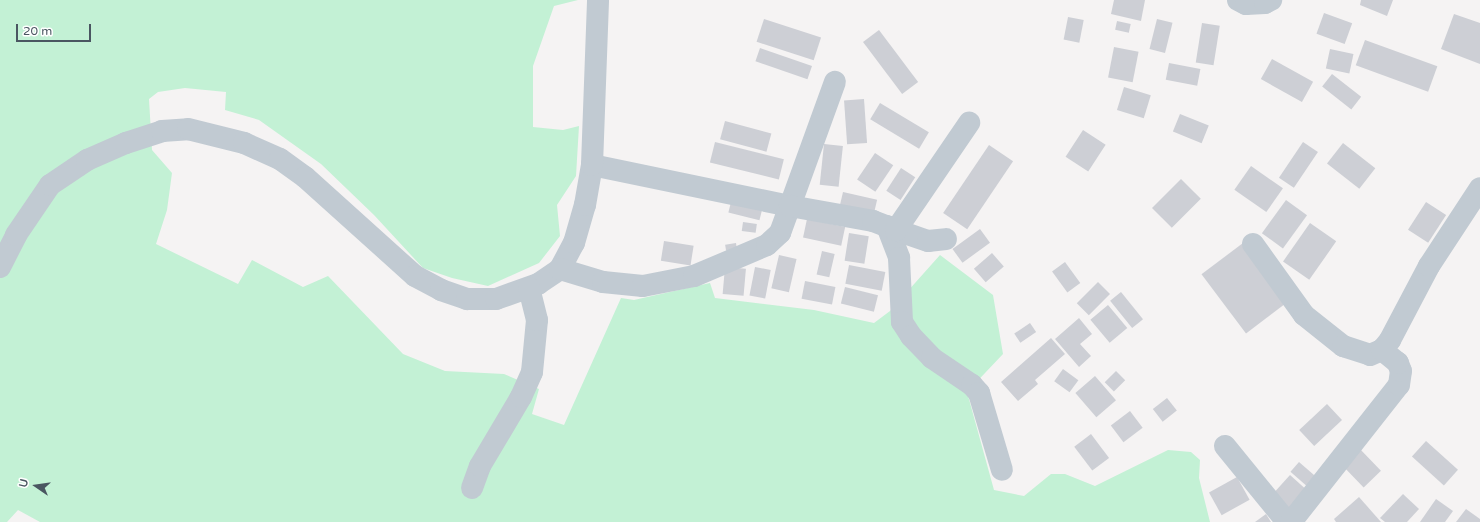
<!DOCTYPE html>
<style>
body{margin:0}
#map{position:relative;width:1480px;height:522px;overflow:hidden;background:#f5f3f3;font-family:"Varela Round",sans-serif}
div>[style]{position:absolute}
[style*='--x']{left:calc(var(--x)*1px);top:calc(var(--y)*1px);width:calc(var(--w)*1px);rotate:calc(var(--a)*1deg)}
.green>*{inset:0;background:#c3f1d5}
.building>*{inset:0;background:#cdcfd5;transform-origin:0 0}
.minor>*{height:22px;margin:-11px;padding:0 11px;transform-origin:11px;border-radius:11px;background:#c1cad2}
span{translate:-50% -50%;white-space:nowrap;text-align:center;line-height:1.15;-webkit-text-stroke:3.5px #fff;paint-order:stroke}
.north{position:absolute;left:16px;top:466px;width:40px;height:40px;-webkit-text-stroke:3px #fff;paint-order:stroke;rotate:283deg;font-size:11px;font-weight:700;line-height:16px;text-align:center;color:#4a5661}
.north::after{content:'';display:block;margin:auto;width:14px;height:18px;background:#4a5661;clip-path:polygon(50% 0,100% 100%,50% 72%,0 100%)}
.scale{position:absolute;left:16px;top:24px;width:75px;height:18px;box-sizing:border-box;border:2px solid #4a5661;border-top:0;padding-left:5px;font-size:12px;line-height:14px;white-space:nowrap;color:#4a5661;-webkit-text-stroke:3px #fff;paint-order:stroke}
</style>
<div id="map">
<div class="green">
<div style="clip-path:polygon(0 0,578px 0,554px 6px,533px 66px,533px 127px,563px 130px,579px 126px,576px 176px,557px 205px,560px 236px,539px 263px,488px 286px,452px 278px,423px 268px,374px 215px,321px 164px,259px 120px,225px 110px,226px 92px,185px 88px,158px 92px,149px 99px,152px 150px,172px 173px,167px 210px,156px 244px,238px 284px,252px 260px,303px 287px,328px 276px,403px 354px,445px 371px,504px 374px,539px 389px,532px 414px,564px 425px,621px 298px,634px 300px,710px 283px,715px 298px,814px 310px,874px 323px,890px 311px,940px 255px,993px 295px,1003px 354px,967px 392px,994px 490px,1024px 496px,1051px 474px,1065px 474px,1095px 486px,1168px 450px,1191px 452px,1200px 460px,1199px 478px,1210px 522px,40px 522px,18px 510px,7px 522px,0 522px)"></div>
</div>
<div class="building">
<div style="clip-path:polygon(1114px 0,1145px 0,1141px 21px,1111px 14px)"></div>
<div style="clip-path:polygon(1361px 0,1393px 0,1387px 16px,1360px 5px)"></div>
<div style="left:1324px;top:13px;width:30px;height:22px;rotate:20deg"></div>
<div style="clip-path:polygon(1454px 14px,1480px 23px,1480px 64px,1441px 49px)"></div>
<div style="left:1068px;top:17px;width:16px;height:23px;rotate:11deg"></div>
<div style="left:764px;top:19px;width:60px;height:24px;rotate:18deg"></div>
<div style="left:1157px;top:19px;width:16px;height:31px;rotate:14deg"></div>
<div style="left:1117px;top:21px;width:14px;height:9px;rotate:12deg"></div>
<div style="left:1202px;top:23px;width:18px;height:40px;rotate:9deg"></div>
<div style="left:879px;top:30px;width:65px;height:20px;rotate:53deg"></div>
<div style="left:1365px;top:40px;width:77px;height:27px;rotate:20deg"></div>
<div style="left:1114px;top:47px;width:25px;height:31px;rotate:11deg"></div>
<div style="left:760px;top:48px;width:55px;height:14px;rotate:19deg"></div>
<div style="left:1330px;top:49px;width:24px;height:20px;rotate:12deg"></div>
<div style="left:1272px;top:59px;width:47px;height:23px;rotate:29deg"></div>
<div style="left:1169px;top:63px;width:32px;height:17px;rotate:11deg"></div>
<div style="left:1332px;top:74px;width:37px;height:16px;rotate:38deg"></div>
<div style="left:1124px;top:87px;width:28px;height:24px;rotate:17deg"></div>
<div style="left:864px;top:99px;width:44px;height:20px;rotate:86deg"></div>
<div style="left:880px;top:103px;width:57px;height:19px;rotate:31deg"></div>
<div style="left:1180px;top:114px;width:31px;height:19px;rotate:22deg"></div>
<div style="left:725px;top:121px;width:48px;height:19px;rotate:15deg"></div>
<div style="left:1083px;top:130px;width:27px;height:32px;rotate:33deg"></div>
<div style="left:715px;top:142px;width:71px;height:21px;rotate:14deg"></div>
<div style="left:1303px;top:142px;width:18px;height:43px;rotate:34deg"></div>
<div style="left:1343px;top:143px;width:41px;height:26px;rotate:38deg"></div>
<div style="left:824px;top:144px;width:19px;height:41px;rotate:6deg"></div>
<div style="left:989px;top:145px;width:29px;height:82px;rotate:34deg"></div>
<div style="left:875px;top:153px;width:22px;height:32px;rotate:34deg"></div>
<div style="left:1251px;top:166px;width:39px;height:29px;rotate:35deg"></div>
<div style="left:901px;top:168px;width:17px;height:27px;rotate:33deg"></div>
<div style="left:1181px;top:179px;width:28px;height:41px;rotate:45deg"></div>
<div style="left:843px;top:192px;width:35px;height:16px;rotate:13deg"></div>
<div style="left:732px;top:198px;width:32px;height:15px;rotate:14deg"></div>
<div style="left:1286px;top:200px;width:26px;height:41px;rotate:36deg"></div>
<div style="left:1426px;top:202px;width:24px;height:33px;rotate:33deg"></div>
<div style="left:807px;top:219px;width:39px;height:19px;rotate:12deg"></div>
<div style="left:743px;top:222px;width:14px;height:9px;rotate:8deg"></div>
<div style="left:1310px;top:223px;width:32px;height:47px;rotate:35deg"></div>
<div style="left:980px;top:229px;width:17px;height:34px;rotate:54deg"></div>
<div style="left:849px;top:233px;width:20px;height:28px;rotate:9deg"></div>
<div style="left:664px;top:241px;width:30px;height:20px;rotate:9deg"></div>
<div style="left:736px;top:243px;width:6px;height:11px;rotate:81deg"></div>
<div style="left:1243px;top:243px;width:74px;height:52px;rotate:53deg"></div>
<div style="left:822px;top:251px;width:13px;height:24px;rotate:13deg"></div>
<div style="left:992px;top:253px;width:18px;height:24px;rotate:49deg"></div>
<div style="left:779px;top:255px;width:18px;height:34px;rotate:13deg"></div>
<div style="left:1065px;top:262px;width:26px;height:16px;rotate:54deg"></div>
<div style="left:849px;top:265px;width:37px;height:19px;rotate:11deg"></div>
<div style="left:725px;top:267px;width:21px;height:27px;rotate:5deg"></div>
<div style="left:755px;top:267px;width:16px;height:29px;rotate:11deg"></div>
<div style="left:805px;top:281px;width:31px;height:18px;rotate:11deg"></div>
<div style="left:1098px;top:282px;width:17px;height:30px;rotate:45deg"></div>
<div style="left:845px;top:287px;width:34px;height:17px;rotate:14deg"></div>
<div style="left:1121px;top:292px;width:35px;height:14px;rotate:51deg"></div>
<div style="left:1108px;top:305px;width:30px;height:23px;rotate:50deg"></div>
<div style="clip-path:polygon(1079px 318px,1092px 334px,1080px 344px,1091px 356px,1079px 367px,1055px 339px)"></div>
<div style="left:1030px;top:323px;width:11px;height:19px;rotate:56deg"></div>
<div style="clip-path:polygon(1051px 338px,1065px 354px,1035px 380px,1038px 384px,1018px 401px,1001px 382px)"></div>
<div style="left:1063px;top:369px;width:19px;height:15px;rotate:36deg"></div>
<div style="left:1116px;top:371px;width:13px;height:16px;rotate:45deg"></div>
<div style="left:1095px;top:376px;width:32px;height:26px;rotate:49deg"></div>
<div style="left:1167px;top:398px;width:16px;height:18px;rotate:52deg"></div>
<div style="left:1327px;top:404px;width:22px;height:38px;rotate:47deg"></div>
<div style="left:1130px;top:411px;width:21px;height:24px;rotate:53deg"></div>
<div style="left:1091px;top:434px;width:30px;height:21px;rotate:53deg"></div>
<div style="left:1426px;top:441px;width:43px;height:21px;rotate:42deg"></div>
<div style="left:1358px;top:447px;width:33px;height:24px;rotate:46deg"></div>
<div style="left:1299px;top:462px;width:23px;height:13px;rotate:41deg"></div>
<div style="left:1290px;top:475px;width:24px;height:28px;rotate:42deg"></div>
<div style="left:1237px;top:477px;width:26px;height:32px;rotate:61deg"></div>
<div style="clip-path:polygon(1403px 494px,1419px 509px,1407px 522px,1385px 522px,1380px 518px)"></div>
<div style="clip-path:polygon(1359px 497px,1381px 522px,1336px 522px,1334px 519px)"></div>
<div style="clip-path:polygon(1436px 499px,1453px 511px,1445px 522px,1420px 522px)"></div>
<div style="clip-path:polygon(1466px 509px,1480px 519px,1480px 522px,1456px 522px)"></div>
<div style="clip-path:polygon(1266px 514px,1271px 522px,1255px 522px)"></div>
</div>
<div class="minor">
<div style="--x:1238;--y:0;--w:9;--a:27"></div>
<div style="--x:1246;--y:4;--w:19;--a:-3"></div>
<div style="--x:1265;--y:3;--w:7;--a:-27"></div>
<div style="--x:592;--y:165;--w:202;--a:11.7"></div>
<div style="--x:790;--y:206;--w:132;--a:-70.1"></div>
<div style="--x:887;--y:226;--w:34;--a:69"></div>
<div style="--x:899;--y:258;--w:64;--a:87.3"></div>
<div style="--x:902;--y:322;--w:17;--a:57"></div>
<div style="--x:911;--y:336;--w:30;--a:46"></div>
<div style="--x:932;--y:358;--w:48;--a:34"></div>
<div style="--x:972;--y:385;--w:11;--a:49"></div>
<div style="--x:979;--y:393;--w:80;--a:73.4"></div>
<div style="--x:896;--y:230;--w:34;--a:19"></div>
<div style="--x:928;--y:241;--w:18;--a:-6"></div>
<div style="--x:1253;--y:244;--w:87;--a:54.3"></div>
<div style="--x:1304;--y:315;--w:50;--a:38.5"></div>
<div style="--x:1343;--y:346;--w:28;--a:18"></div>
<div style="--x:1370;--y:355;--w:13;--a:-23"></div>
<div style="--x:1382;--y:350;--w:13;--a:-51"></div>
<div style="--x:1390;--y:340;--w:84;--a:-62.2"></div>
<div style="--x:1429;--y:266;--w:93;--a:-56.8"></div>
<div style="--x:0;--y:267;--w:36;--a:-63"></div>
<div style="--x:16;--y:235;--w:60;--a:-55.8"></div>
<div style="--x:50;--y:185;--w:45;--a:-34"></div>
<div style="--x:87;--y:160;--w:43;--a:-23.6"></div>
<div style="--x:126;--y:143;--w:38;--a:-18"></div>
<div style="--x:162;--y:131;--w:26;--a:-4"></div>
<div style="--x:188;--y:129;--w:58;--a:14"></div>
<div style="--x:244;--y:143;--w:39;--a:24"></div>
<div style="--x:280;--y:159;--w:31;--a:36"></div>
<div style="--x:305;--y:177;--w:148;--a:42"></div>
<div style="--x:415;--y:276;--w:30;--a:28"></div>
<div style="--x:441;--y:290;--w:28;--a:19"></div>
<div style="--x:467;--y:299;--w:29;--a:0"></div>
<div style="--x:496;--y:299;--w:45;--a:-19.7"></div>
<div style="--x:538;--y:284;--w:27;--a:-34"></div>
<div style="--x:560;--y:269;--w:30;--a:-62"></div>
<div style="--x:574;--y:243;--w:40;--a:-74"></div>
<div style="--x:585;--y:205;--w:41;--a:-80.1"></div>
<div style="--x:592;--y:165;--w:165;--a:-87.9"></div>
<div style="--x:560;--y:269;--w:45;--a:16.8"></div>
<div style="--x:603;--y:282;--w:40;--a:5.7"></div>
<div style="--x:643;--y:286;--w:52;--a:-11.1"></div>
<div style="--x:694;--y:276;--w:79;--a:-23"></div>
<div style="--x:767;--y:245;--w:18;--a:-43"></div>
<div style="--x:780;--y:233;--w:29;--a:-70"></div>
<div style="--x:790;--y:206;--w:84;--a:10.2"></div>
<div style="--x:873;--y:221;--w:25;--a:21"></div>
<div style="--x:896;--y:230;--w:130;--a:-55.7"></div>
<div style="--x:1225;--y:446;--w:98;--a:50.8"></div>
<div style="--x:472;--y:488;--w:23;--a:-70"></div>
<div style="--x:480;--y:466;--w:80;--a:-59.3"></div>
<div style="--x:521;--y:397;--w:27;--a:-66"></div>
<div style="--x:532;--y:372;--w:52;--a:-84.5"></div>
<div style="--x:537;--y:320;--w:33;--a:-104"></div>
<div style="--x:1291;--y:522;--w:174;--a:-51.8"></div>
<div style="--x:1399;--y:385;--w:14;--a:-82"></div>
<div style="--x:1401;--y:371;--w:9;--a:-111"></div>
<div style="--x:1398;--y:363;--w:21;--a:-141"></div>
</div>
<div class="north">U</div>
<div class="scale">20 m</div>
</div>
